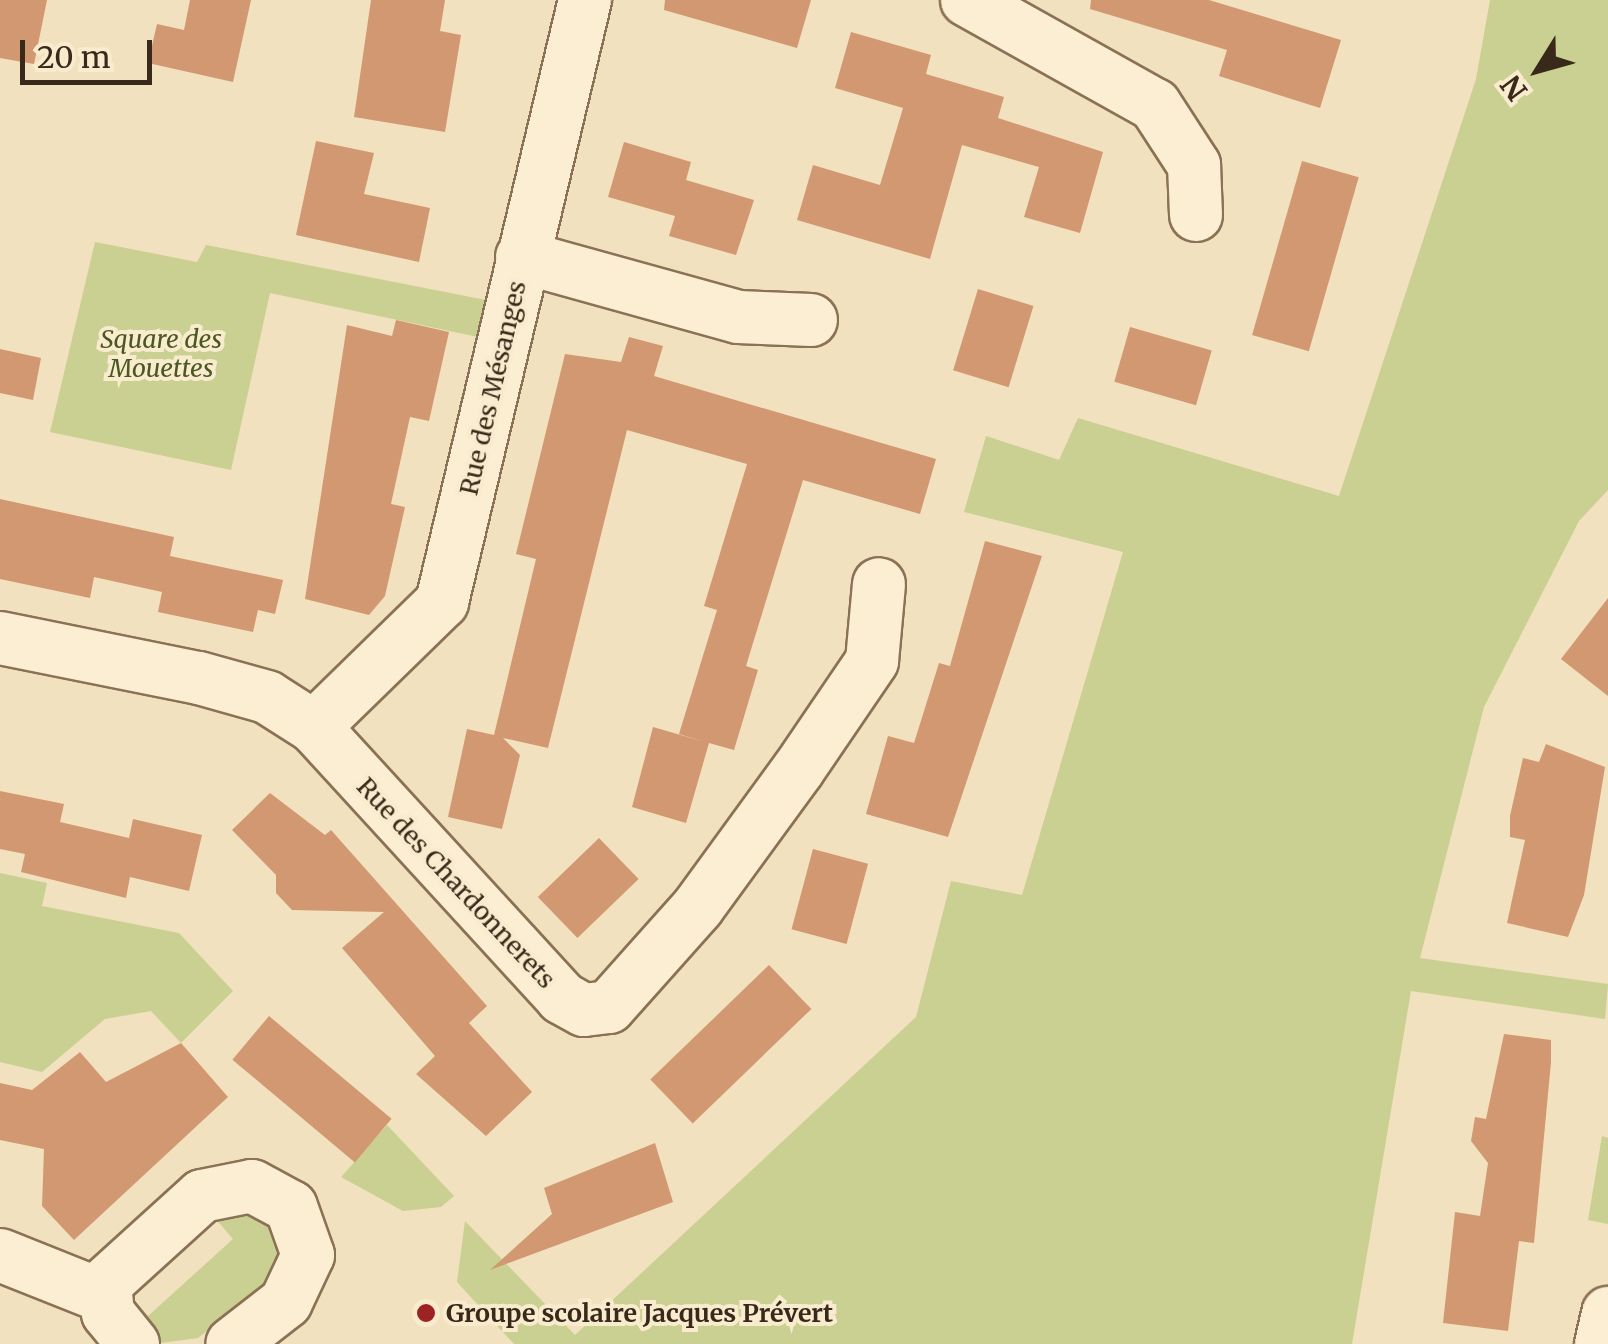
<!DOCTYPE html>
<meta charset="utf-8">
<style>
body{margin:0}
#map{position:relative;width:1608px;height:1344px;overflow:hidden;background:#f1e1be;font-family:Merriweather,serif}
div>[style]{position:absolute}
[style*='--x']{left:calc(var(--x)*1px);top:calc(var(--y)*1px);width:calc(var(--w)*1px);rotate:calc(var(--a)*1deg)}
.green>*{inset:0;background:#c9d091}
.building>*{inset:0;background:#d29871;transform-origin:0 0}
.roads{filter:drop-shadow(2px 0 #8b7155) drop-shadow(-2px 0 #8b7155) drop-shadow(0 2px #8b7155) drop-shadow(0 -2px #8b7155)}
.street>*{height:52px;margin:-26px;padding:0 26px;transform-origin:26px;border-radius:26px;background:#fbeed2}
.dots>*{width:28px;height:28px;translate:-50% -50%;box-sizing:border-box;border:5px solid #f8ebce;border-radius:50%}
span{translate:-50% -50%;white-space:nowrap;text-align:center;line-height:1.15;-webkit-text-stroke:8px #f8ebce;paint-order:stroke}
.park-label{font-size:25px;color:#4a5720;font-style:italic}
.street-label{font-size:25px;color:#39291b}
.poi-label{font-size:25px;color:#39291b;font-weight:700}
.left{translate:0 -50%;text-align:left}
.north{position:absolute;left:1488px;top:20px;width:100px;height:100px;-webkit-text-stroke:8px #f8ebce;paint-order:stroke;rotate:233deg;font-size:28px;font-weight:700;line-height:40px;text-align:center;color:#39291b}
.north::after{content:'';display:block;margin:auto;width:35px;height:45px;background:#39291b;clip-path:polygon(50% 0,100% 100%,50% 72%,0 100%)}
.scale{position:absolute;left:20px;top:40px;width:132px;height:45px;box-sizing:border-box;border:5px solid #39291b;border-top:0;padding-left:12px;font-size:30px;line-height:35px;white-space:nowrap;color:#39291b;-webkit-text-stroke:8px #f8ebce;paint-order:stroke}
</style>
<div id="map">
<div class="green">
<div style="clip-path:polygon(1490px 0,1608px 0,1608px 490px,1579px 521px,1484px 707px,1420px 958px,1608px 984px,1605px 1019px,1411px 991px,1352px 1344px,514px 1344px,457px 1282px,465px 1221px,575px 1335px,916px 1017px,951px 881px,1022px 895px,1123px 552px,964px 512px,986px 436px,1059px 460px,1078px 418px,1339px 496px,1476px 79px)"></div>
<div style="clip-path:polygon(95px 242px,197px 262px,206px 245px,486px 300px,478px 337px,270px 293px,231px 470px,50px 432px)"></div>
<div style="clip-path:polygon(0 873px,47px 883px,42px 906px,179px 933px,233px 991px,181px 1043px,151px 1011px,105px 1019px,42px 1072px,0 1062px)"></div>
<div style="clip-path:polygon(387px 1125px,454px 1196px,441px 1207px,403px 1211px,341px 1177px)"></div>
<div style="clip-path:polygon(1602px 1136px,1608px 1138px,1608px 1224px,1588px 1220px)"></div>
<div style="clip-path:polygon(218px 1204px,262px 1215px,286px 1255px,267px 1284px,198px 1338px,154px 1344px,124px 1289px,148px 1316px,233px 1239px,209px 1211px)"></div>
</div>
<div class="building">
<div style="clip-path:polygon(0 0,47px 0,34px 64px,0 58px)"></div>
<div style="clip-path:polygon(190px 0,251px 0,233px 82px,148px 63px,157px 24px,184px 30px)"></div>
<div style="clip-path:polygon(371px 0,445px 0,440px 31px,461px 35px,445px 132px,354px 117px)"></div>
<div style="clip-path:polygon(665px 0,811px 0,797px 48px,664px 10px)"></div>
<div style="clip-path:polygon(1091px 0,1209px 0,1341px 40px,1320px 108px,1219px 76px,1227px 50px,1090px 9px)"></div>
<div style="clip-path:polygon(851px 32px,931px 55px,926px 74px,1004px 97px,998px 118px,1103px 152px,1080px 233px,1024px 217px,1039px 167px,962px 145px,930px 259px,797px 220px,813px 165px,880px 185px,903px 108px,835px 88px)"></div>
<div style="clip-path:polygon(316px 141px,374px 153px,364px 194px,430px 208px,419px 262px,296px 235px)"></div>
<div style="clip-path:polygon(624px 142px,691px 162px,686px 180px,754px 200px,736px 255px,669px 236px,675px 216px,608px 197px)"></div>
<div style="left:1302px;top:161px;width:59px;height:181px;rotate:16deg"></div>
<div style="left:978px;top:289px;width:58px;height:85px;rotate:17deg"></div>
<div style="clip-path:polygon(396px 320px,449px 332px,429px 421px,410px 417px,391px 504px,405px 507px,385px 596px,369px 615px,305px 599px,347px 325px,392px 336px)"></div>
<div style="left:1130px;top:327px;width:85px;height:57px;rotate:16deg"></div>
<div style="clip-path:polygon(629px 337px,663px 346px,654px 376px,936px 459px,920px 514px,803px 480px,746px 666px,758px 670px,734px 750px,709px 743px,686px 823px,632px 807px,653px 727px,705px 742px,679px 734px,717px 610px,704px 606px,747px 464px,627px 430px,548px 748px,503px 738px,520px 755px,502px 829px,448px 817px,467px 729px,494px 735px,536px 559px,516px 554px,565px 354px,621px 362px)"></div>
<div style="clip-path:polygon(0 349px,41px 358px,33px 400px,0 393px)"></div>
<div style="clip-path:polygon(0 499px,174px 537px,170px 556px,283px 580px,275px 614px,258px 610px,253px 632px,158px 612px,162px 592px,94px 577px,90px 598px,0 579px)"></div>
<div style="clip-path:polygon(985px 541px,1042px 556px,948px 837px,866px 814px,888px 736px,914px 743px,939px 663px,950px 666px)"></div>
<div style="clip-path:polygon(1608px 598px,1608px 696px,1561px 659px)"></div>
<div style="clip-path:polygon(1546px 744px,1605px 767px,1584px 895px,1568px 937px,1507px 923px,1525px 840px,1510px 837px,1510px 816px,1523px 758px,1539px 762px)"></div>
<div style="clip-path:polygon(0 791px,64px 804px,60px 822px,129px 838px,133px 819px,202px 835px,189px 891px,130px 877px,126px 898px,21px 872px,25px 854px,0 849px)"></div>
<div style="clip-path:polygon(270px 793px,325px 835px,331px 830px,487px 1006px,469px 1023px,532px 1092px,486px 1136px,416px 1074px,435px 1056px,342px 948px,384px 912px,292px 910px,276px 893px,276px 875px,232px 830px)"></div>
<div style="left:599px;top:838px;width:57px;height:85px;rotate:46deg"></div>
<div style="left:813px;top:849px;width:57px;height:83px;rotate:15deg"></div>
<div style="left:769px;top:965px;width:61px;height:165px;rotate:46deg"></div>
<div style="left:269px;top:1016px;width:160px;height:57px;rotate:40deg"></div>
<div style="clip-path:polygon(1504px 1034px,1551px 1040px,1551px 1062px,1534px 1243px,1519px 1241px,1508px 1331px,1443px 1323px,1455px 1212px,1480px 1216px,1488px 1163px,1471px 1141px,1475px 1117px,1486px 1119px)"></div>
<div style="clip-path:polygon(181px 1043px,228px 1097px,74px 1240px,42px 1206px,44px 1149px,0 1140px,0 1083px,32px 1090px,80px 1052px,106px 1082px)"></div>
<div style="clip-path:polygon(655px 1143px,673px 1202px,490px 1270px,552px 1214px,544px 1188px)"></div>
</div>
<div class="roads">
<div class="street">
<div style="--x:967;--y:0;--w:215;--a:29.2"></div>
<div style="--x:1155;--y:105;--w:72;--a:57"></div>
<div style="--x:1194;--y:165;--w:50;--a:87.7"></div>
<div style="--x:522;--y:257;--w:224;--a:15.5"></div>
<div style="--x:738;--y:317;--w:73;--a:2.4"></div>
<div style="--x:0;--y:638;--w:203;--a:11.4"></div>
<div style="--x:199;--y:678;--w:71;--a:15.6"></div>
<div style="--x:267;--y:697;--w:56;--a:32.6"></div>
<div style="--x:314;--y:727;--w:367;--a:47.5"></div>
<div style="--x:562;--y:998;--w:25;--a:29"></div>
<div style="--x:584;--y:1010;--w:25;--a:-7"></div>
<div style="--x:609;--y:1007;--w:134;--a:-48.3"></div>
<div style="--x:698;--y:907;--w:170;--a:-53.9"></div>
<div style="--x:798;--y:770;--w:132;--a:-55.8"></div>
<div style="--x:872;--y:661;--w:77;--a:-84.8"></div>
<div style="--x:314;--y:727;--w:179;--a:-44.3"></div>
<div style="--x:442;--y:602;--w:619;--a:-76.64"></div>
<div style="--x:0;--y:1255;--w:111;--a:21.7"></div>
<div style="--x:133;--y:1344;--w:40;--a:-129"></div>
<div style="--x:108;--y:1313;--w:29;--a:-96"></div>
<div style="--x:105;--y:1284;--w:131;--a:-42.2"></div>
<div style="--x:202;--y:1196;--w:51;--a:-11.3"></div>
<div style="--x:252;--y:1186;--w:44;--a:28.3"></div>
<div style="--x:291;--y:1207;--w:51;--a:70.5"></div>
<div style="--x:308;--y:1255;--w:52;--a:115.1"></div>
<div style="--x:286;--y:1302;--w:68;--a:142.1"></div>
<div style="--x:1601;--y:1344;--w:32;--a:-77"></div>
</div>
</div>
<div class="dots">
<div style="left:426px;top:1313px;background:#9e2123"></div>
</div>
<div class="park-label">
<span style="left:161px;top:354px">Square des<br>Mouettes</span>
</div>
<div class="street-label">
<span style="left:493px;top:388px;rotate:-77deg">Rue des Mésanges</span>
<span style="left:456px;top:883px;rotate:47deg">Rue des Chardonnerets</span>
</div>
<div class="poi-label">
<span class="left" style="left:446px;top:1313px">Groupe scolaire Jacques Prévert</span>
</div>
<div class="north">N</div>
<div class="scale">20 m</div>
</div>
